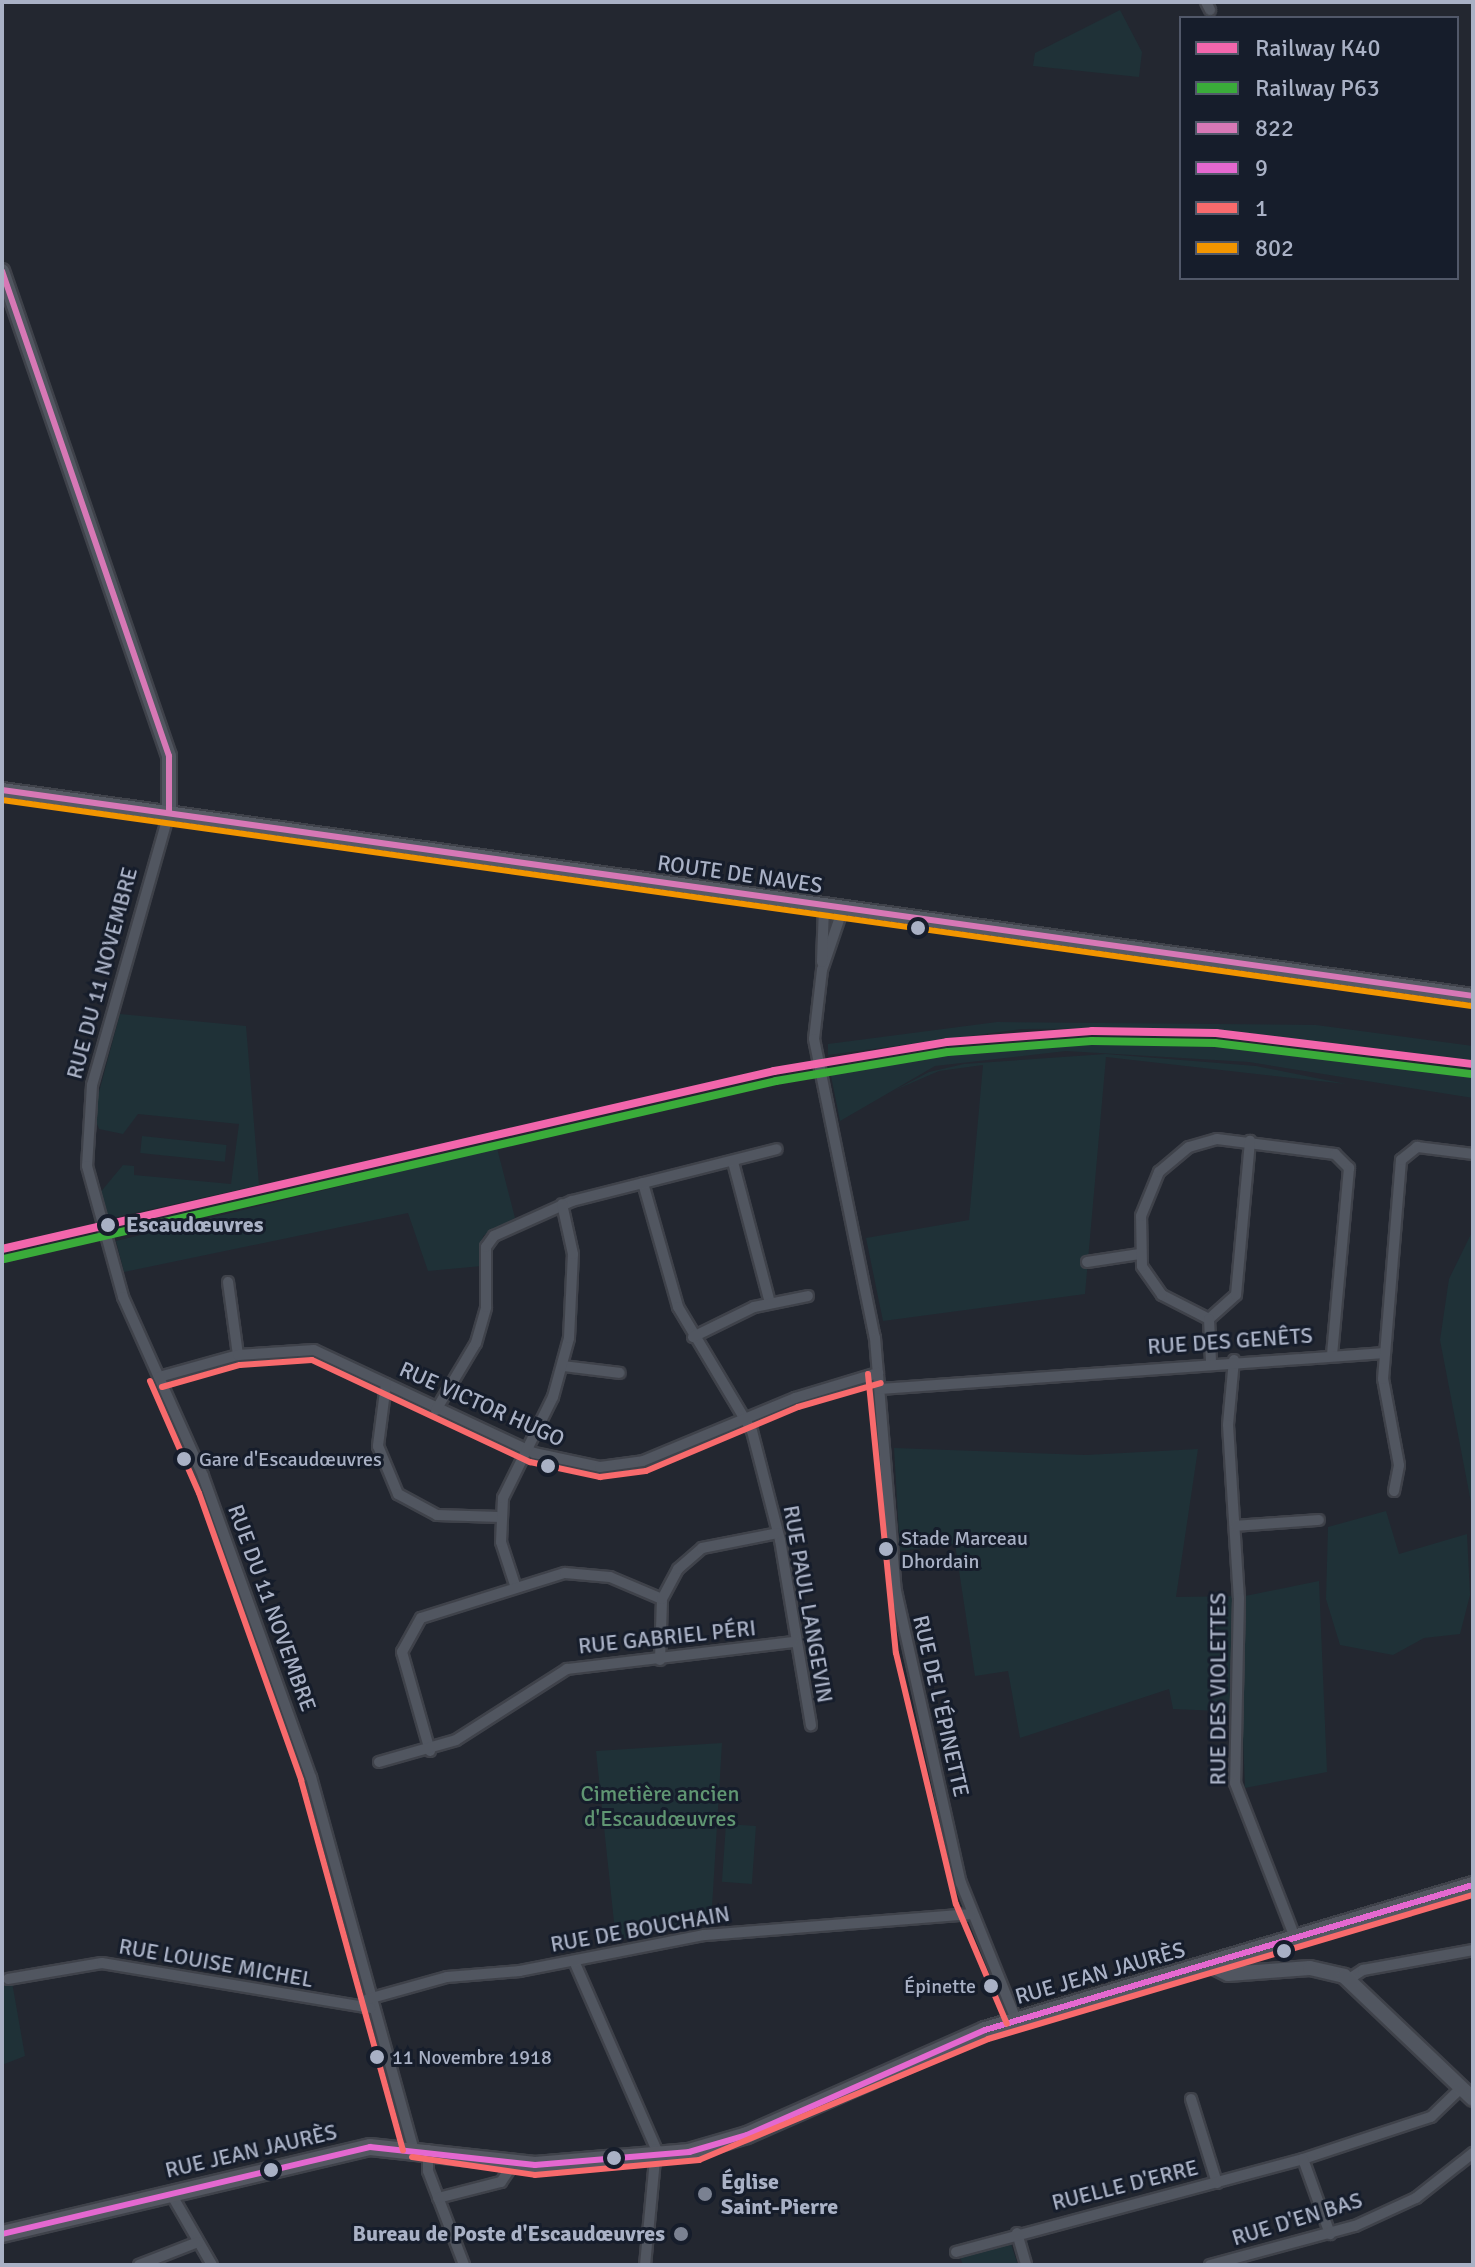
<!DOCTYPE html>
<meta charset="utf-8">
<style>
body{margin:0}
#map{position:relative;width:1475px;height:2267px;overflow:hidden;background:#232730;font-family:Signika,sans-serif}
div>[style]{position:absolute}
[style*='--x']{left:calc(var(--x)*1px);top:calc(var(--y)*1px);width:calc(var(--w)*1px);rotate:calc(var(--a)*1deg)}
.green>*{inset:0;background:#1f3137;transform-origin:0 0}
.roads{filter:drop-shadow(2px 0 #3f424a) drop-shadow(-2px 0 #3f424a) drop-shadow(0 2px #3f424a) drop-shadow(0 -2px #3f424a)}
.minor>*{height:10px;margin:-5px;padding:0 5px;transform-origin:5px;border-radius:5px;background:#515660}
.tertiary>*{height:14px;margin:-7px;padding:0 7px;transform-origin:7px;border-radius:7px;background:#515660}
.secondary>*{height:14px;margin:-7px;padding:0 7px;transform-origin:7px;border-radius:7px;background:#565a64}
.primary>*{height:16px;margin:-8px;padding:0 8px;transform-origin:8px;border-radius:8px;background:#545761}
.bus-1>*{height:6px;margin:-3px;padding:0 3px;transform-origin:3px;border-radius:3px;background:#d778b6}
.bus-2>*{height:6px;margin:-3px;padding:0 3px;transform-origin:3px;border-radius:3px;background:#e468d0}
.bus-3>*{height:6px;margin:-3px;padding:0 3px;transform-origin:3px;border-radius:3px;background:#f86a6c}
.bus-4>*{height:6px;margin:-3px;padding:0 3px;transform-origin:3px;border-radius:3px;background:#f29500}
.rail-1>*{height:8px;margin:-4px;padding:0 4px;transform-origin:4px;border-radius:4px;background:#f266ac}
.rail-2>*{height:8px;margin:-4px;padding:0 4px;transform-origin:4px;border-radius:4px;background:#3aab3a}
.dots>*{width:22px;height:22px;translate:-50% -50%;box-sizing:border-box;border:4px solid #161d2b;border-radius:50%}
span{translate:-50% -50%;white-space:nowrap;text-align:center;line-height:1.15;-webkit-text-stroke:6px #161d2b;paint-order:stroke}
.bus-label{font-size:20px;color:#a9b1c5}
.left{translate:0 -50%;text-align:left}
.right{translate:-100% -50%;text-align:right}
.street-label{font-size:22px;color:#a9b1c5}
.stop-label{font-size:22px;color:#a9b1c5;font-weight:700}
.park-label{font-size:22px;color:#609672}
.poi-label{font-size:22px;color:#a9b1c5;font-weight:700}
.frame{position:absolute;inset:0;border:4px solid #a9b1c5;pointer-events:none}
.legend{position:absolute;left:1179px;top:16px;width:280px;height:264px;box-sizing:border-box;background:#161d2b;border:2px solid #515869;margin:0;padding:10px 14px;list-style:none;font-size:24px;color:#a9b1c5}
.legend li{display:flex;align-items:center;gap:16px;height:40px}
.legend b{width:40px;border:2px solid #515869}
</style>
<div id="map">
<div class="green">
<div style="clip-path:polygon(1120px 10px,1142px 52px,1139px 77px,1033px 66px,1035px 53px)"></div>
<div style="clip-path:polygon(120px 1014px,246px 1026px,259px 1185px,107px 1219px,99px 1194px,123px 1165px,134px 1166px,134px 1175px,231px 1184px,239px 1124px,138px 1114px,123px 1134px,99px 1129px,93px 1114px)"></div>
<div style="clip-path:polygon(997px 1022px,1316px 1025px,1473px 1046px,1473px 1060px,1179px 1028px,1022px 1029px,828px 1055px,828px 1044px)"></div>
<div style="clip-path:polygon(1095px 1043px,1253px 1048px,1473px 1076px,1473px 1098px,1249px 1062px,1066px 1051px,935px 1066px,840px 1121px,830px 1071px,955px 1050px)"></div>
<div style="clip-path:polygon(1106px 1054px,1256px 1066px,1346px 1084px,1106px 1057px,1085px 1294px,883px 1321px,866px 1238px,969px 1220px,983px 1065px,939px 1071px,895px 1090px,929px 1072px,964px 1064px)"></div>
<div style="left:142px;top:1136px;width:85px;height:17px;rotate:6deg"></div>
<div style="clip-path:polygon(497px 1148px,515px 1218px,483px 1236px,482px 1266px,428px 1271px,408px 1213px,124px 1272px,116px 1241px)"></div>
<div style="clip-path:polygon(1473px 1230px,1473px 1513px,1440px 1340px,1449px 1279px)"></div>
<div style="clip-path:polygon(894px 1448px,1086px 1455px,1198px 1449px,1176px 1597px,1245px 1596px,1319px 1581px,1327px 1772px,1245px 1788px,1242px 1712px,1173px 1709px,1169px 1689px,1020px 1738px,1008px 1671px,975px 1676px,955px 1544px,900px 1551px)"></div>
<div style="clip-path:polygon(1386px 1511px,1399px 1554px,1467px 1534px,1470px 1595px,1460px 1634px,1424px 1638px,1393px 1655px,1340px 1645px,1326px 1599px,1328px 1527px)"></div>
<div style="clip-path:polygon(722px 1743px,711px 1924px,673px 1925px,616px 1941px,596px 1751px)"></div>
<div style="left:726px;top:1824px;width:30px;height:58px;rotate:4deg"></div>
<div style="clip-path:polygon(12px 1982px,25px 2056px,2px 2065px,2px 1983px)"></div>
<div style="clip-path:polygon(1010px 2241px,1018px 2265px,963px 2265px,960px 2257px)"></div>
</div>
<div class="roads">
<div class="minor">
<div style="--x:1206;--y:2;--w:9;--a:63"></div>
<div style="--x:169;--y:813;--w:283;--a:105.8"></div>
<div style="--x:92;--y:1085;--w:81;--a:93.5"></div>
<div style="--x:87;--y:1166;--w:136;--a:74.6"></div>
<div style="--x:123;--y:1297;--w:196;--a:65.9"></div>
<div style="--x:203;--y:1476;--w:320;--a:70.3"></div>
<div style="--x:311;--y:1777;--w:384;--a:74.6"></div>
<div style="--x:842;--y:911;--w:62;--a:108.7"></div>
<div style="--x:822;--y:970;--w:69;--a:96.6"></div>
<div style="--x:814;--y:1039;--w:305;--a:78.5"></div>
<div style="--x:875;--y:1338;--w:254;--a:85.3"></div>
<div style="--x:896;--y:1591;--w:299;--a:77.5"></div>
<div style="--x:961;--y:1883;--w:148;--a:68.1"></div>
<div style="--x:822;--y:962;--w:54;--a:-87.9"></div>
<div style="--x:733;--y:1162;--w:146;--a:75.3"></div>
<div style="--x:643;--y:1183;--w:129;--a:74.2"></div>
<div style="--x:678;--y:1307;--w:144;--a:59.2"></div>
<div style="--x:752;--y:1431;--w:113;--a:75.6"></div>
<div style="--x:780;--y:1540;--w:188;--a:80.5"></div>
<div style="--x:1087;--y:1262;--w:53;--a:-8.7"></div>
<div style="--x:228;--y:1282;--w:74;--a:82.2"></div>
<div style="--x:1209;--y:1319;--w:53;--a:-152.9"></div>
<div style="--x:1162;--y:1295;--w:35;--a:-125"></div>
<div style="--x:1142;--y:1266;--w:50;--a:-91.1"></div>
<div style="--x:1141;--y:1216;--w:48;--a:-67.8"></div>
<div style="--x:1159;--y:1172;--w:39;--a:-40"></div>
<div style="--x:1189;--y:1147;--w:29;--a:-16"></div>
<div style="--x:1217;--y:1139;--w:119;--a:7.2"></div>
<div style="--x:1335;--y:1154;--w:20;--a:45"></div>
<div style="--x:1349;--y:1168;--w:188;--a:95.2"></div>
<div style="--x:1209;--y:1319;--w:36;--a:-42"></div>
<div style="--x:1236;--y:1295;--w:155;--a:-84.8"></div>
<div style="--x:1209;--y:1319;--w:43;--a:87.3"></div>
<div style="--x:693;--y:1337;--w:68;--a:-26.2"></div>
<div style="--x:754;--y:1307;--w:55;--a:-11.5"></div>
<div style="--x:1234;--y:1360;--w:65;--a:95.3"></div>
<div style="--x:1228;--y:1425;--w:173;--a:86.4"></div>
<div style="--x:1239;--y:1598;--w:185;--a:91.2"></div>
<div style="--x:1235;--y:1783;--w:166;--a:68.8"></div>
<div style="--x:563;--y:1366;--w:57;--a:7"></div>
<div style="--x:159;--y:1377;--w:82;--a:-15.6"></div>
<div style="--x:238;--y:1355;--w:76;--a:-3.8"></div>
<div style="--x:314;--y:1350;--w:243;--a:25.1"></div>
<div style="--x:534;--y:1453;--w:67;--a:12"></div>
<div style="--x:600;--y:1467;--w:43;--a:-7.9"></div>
<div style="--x:643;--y:1461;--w:165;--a:-22.5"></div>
<div style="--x:795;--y:1398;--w:87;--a:-16.8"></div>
<div style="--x:386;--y:1384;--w:63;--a:97.4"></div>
<div style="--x:378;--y:1446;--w:52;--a:67.4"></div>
<div style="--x:398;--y:1494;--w:44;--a:28.3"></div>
<div style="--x:437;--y:1515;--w:63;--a:1.8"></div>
<div style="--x:880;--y:1389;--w:506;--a:-4.08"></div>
<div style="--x:436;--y:1410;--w:78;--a:-59.2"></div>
<div style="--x:476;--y:1343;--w:37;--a:-74"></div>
<div style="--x:486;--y:1307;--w:60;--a:-90"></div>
<div style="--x:486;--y:1247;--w:14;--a:-54"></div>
<div style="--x:494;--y:1236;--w:85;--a:-24.2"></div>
<div style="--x:572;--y:1201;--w:211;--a:-14.2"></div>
<div style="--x:1394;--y:1491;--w:26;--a:-79"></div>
<div style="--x:1399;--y:1465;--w:87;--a:-100.5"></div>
<div style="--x:1383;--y:1379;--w:220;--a:-85.3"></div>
<div style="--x:1401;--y:1160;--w:21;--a:-39"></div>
<div style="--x:1417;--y:1147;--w:56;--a:7.1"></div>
<div style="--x:1235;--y:1526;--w:84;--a:-4.1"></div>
<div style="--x:515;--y:1585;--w:45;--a:-108"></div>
<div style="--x:501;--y:1542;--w:44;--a:-87.4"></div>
<div style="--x:503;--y:1498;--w:113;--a:-63.7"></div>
<div style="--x:553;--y:1397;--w:61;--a:-74.8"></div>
<div style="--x:569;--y:1338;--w:84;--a:-87.3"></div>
<div style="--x:573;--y:1254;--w:51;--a:-102.4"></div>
<div style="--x:660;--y:1660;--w:61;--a:-88.1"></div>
<div style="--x:430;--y:1751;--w:103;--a:-105.8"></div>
<div style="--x:402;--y:1652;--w:39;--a:-61"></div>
<div style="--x:421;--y:1618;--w:151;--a:-17.4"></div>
<div style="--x:565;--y:1573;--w:45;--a:5.1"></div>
<div style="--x:610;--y:1577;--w:56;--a:22.9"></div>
<div style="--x:662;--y:1599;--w:34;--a:-62"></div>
<div style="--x:678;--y:1569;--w:32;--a:-41"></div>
<div style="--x:702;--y:1548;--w:77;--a:-11.2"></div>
<div style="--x:379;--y:1762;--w:80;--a:-15.9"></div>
<div style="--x:456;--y:1740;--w:132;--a:-32.6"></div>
<div style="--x:567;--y:1669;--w:227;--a:-6.8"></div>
<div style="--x:574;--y:1961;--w:205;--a:66.4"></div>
<div style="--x:656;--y:2149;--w:117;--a:95.4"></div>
<div style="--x:8;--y:1979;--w:95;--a:-9.7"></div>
<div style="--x:102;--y:1963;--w:272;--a:9.5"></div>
<div style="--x:1349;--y:1979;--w:17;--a:-33"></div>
<div style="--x:1363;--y:1970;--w:112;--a:-10.3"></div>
<div style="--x:368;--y:1999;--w:82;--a:-15.6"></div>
<div style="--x:447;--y:1977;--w:73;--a:-4.7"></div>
<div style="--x:520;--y:1971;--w:187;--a:-11.1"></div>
<div style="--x:704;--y:1935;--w:267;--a:-4.5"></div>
<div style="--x:1191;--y:2099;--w:88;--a:72.8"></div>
<div style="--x:428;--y:2150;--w:21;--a:90"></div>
<div style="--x:428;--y:2171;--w:101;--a:69"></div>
<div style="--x:1303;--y:2159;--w:135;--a:-18.2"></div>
<div style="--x:1431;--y:2117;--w:42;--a:-44"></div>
<div style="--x:170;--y:2192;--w:84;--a:60.1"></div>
<div style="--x:438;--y:2198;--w:65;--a:-14.3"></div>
<div style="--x:501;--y:2182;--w:22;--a:-56"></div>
<div style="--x:1017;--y:2233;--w:33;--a:74"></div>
<div style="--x:956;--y:2252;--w:359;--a:-15"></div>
<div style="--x:1303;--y:2159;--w:80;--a:70.2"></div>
<div style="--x:139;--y:2265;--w:63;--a:-21.3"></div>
<div style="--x:1210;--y:2265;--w:150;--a:-15.1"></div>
<div style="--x:1355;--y:2226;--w:67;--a:-24.7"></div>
<div style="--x:1416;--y:2198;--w:73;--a:-38.3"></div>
</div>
<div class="tertiary">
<div style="--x:2;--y:271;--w:513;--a:71"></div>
<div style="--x:169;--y:756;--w:57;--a:90"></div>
<div style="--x:1210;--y:1965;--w:20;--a:27"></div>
<div style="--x:1228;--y:1974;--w:82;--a:-4.2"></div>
<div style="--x:1310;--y:1968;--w:35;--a:13"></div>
<div style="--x:1344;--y:1976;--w:178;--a:43.6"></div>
</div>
<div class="secondary">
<div style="--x:2;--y:790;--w:1485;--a:7.97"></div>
</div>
<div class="primary">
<div style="--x:2;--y:2234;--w:378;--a:-13.3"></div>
<div style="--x:370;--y:2147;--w:166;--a:6.2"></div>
<div style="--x:535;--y:2165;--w:155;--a:-4.8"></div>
<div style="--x:689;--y:2152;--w:60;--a:-16.3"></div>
<div style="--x:747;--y:2135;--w:260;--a:-23.8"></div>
<div style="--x:985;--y:2030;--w:509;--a:-16.55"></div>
</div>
</div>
<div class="bus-1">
<div style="--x:2;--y:271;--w:513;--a:71"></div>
<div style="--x:169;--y:756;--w:57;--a:90"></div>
<div style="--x:2;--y:790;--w:1485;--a:7.97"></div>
</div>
<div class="bus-2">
<div style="--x:2;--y:2234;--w:378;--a:-13.3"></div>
<div style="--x:370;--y:2147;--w:166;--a:6.2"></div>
<div style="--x:535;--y:2165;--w:155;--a:-4.8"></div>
<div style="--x:689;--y:2152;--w:60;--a:-16.3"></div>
<div style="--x:747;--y:2135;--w:260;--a:-23.8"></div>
<div style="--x:985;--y:2030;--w:509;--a:-16.55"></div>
</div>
<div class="bus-3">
<div style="--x:868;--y:1374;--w:280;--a:84.3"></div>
<div style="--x:896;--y:1653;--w:258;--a:76.6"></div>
<div style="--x:956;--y:1904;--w:130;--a:67"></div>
<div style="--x:150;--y:1381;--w:122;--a:66.4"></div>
<div style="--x:199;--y:1493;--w:305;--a:70.4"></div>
<div style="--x:301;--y:1780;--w:384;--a:74.6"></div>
<div style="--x:162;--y:1387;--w:81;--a:-15.8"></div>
<div style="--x:240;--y:1365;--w:72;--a:-4"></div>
<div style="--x:312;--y:1360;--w:241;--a:25.1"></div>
<div style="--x:530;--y:1462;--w:72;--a:12.1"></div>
<div style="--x:600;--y:1477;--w:46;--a:-7.4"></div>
<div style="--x:646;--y:1471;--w:165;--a:-22.8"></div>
<div style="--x:798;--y:1407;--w:86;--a:-16.1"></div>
<div style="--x:412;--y:2157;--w:124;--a:8.3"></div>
<div style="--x:535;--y:2175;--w:165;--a:-5.2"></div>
<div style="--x:699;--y:2160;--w:313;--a:-22.7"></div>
<div style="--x:988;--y:2039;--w:506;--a:-16.54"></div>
</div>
<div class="bus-4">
<div style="--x:2;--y:800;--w:1484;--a:7.98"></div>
</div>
<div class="rail-1">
<div style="--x:2;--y:1249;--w:792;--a:-12.98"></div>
<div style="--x:774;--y:1071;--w:175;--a:-9.5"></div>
<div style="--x:947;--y:1042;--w:145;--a:-4.3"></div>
<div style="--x:1092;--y:1031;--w:124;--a:0.9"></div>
<div style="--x:1216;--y:1033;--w:259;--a:6.9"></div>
</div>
<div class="rail-2">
<div style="--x:4;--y:1259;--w:792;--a:-12.98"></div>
<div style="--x:776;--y:1081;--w:174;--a:-9.6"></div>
<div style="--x:948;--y:1052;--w:144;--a:-4.4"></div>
<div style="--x:1092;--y:1041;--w:123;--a:0.9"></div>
<div style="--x:1215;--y:1043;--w:259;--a:6.9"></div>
</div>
<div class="dots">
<div style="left:918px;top:928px;background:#a9b1c5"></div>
<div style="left:108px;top:1225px;background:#a9b1c5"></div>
<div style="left:184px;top:1459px;background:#a9b1c5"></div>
<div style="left:548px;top:1466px;background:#a9b1c5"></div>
<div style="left:886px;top:1549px;background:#a9b1c5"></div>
<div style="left:1284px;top:1951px;background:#a9b1c5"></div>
<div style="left:991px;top:1986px;background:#a9b1c5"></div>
<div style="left:377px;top:2057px;background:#a9b1c5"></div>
<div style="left:614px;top:2158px;background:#a9b1c5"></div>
<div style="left:271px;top:2170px;background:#a9b1c5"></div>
<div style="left:705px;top:2194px;background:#7a8191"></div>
<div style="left:681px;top:2234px;background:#7a8191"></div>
</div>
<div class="bus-label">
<span class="left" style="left:199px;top:1459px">Gare d'Escaudœuvres</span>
<span class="left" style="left:901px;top:1550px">Stade Marceau<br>Dhordain</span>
<span class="right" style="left:976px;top:1986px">Épinette</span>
<span class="left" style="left:392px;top:2057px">11 Novembre 1918</span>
</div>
<div class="street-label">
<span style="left:740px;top:874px;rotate:8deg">ROUTE DE NAVES</span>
<span style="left:102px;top:973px;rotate:-75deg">RUE DU 11 NOVEMBRE</span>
<span style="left:1230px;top:1341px;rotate:-4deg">RUE DES GENÊTS</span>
<span style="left:482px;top:1404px;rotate:24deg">RUE VICTOR HUGO</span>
<span style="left:808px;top:1604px;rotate:80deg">RUE PAUL LANGEVIN</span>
<span style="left:272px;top:1608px;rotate:70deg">RUE DU 11 NOVEMBRE</span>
<span style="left:667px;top:1637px;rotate:-6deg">RUE GABRIEL PÉRI</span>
<span style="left:1218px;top:1689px;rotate:-90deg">RUE DES VIOLETTES</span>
<span style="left:941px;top:1706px;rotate:77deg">RUE DE L'ÉPINETTE</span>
<span style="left:640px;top:1929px;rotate:-10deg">RUE DE BOUCHAIN</span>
<span style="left:216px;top:1963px;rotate:10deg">RUE LOUISE MICHEL</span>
<span style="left:1100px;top:1973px;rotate:-16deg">RUE JEAN JAURÈS</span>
<span style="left:251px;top:2151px;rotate:-13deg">RUE JEAN JAURÈS</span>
<span style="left:1125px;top:2185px;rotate:-14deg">RUELLE D'ERRE</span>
<span style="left:1297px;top:2219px;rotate:-17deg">RUE D'EN BAS</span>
</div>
<div class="stop-label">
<span class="left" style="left:126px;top:1225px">Escaudœuvres</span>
</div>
<div class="park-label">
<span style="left:660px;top:1806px">Cimetière ancien<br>d'Escaudœuvres</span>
</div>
<div class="poi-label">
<span class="left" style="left:721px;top:2194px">Église<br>Saint-Pierre</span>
<span class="right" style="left:665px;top:2234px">Bureau de Poste d'Escaudœuvres</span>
</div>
<div class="frame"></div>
<ul class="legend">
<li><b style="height:10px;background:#f266ac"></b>Railway K40</li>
<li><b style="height:10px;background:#3aab3a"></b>Railway P63</li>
<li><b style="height:10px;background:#d778b6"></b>822</li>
<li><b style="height:10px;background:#e468d0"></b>9</li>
<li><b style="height:10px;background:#f86a6c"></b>1</li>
<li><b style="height:10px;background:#f29500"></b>802</li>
</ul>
</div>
